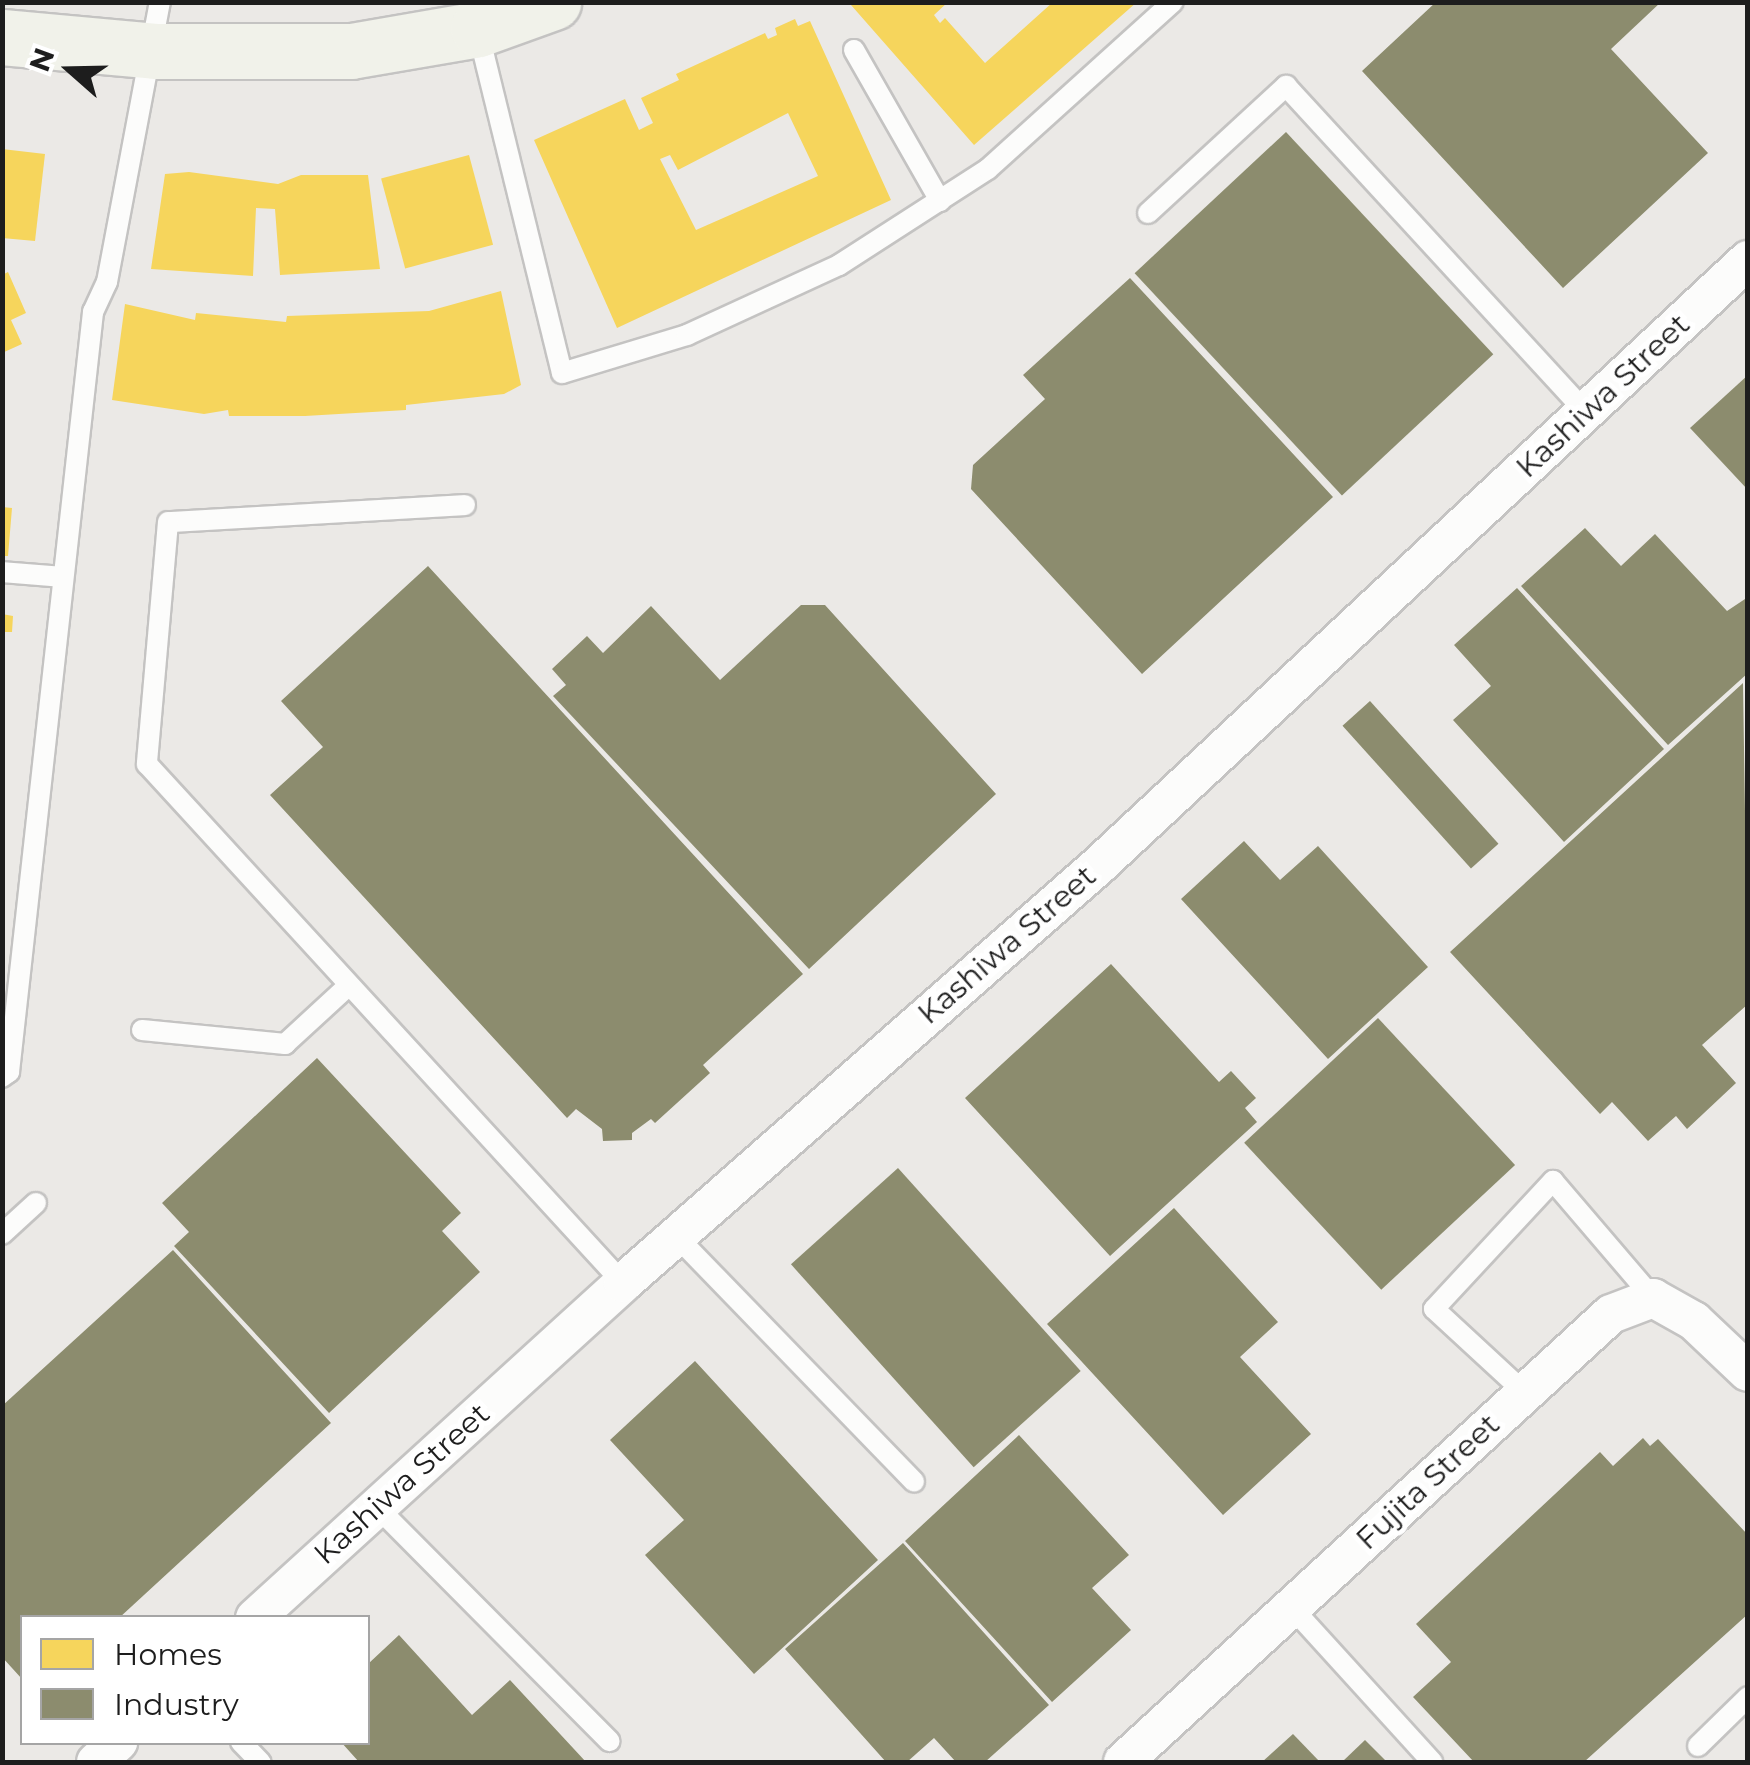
<!DOCTYPE html>
<style>
body{margin:0}
#map{position:relative;width:1750px;height:1765px;overflow:hidden;background:#ebe9e6;font-family:Montserrat,sans-serif}
div>[style]{position:absolute}
[style*='--x']{left:calc(var(--x)*1px);top:calc(var(--y)*1px);width:calc(var(--w)*1px);rotate:calc(var(--a)*1deg)}
.homes>*{inset:0;background:#f6d55c;transform-origin:0 0}
.industry>*{inset:0;background:#8c8c6e;transform-origin:0 0}
.roads{filter:drop-shadow(2px 0 #c4c3c2) drop-shadow(-2px 0 #c4c3c2) drop-shadow(0 2px #c4c3c2) drop-shadow(0 -2px #c4c3c2)}
.lane>*{height:20px;margin:-10px;padding:0 10px;transform-origin:10px;border-radius:10px;background:#fcfcfb}
.street>*{height:38px;margin:-19px;padding:0 19px;transform-origin:19px;border-radius:19px;background:#fcfcfb}
.secondary>*{height:55px;margin:-27.5px;padding:0 27.5px;transform-origin:27.5px;border-radius:27.5px;background:#f1f2ea}
span{translate:-50% -50%;white-space:nowrap;text-align:center;line-height:1.15;-webkit-text-stroke:10px #fff;paint-order:stroke}
.street-label{font-size:30px;color:#1d1d1d}
.frame{position:absolute;inset:0;border:5px solid #1d1d1d;pointer-events:none}
.legend{position:absolute;left:20px;top:1615px;width:350px;height:130px;box-sizing:border-box;background:#fff;border:2px solid #a5a5a5;margin:0;padding:12px 18px;list-style:none;font-size:30px;color:#1d1d1d}
.legend li{display:flex;align-items:center;gap:20px;height:50px}
.legend b{width:50px;border:2px solid #a5a5a5}
.north{position:absolute;left:20px;top:20px;width:100px;height:100px;-webkit-text-stroke:8px #fff;paint-order:stroke;rotate:290deg;font-size:28px;font-weight:700;line-height:40px;text-align:center;color:#1d1d1d}
.north::after{content:'';display:block;margin:auto;width:35px;height:45px;background:#1d1d1d;clip-path:polygon(50% 0,100% 100%,50% 72%,0 100%)}
</style>
<div id="map">
<div class="homes">
<div style="clip-path:polygon(948px 2px,934px 15px,940px 23px,945px 18px,985px 63px,1053px 2px,1137px 2px,974px 145px,851px 5px)"></div>
<div style="clip-path:polygon(evenodd,795px 19px,798px 26px,810px 21px,891px 200px,617px 328px,534px 140px,625px 99px,639px 130px,653px 123px,641px 98px,679px 80px,676px 74px,765px 33px,768px 39px,777px 35px,775px 28px,795px 19px,788px 113px,818px 176px,696px 230px,660px 159px,670px 155px,678px 170px,788px 113px)"></div>
<div style="clip-path:polygon(2px 149px,45px 154px,35px 241px,2px 238px)"></div>
<div style="left:469px;top:155px;width:93px;height:91px;rotate:75deg"></div>
<div style="clip-path:polygon(189px 172px,278px 184px,301px 175px,368px 175px,380px 269px,280px 275px,275px 209px,256px 208px,253px 276px,151px 269px,165px 174px)"></div>
<div style="clip-path:polygon(8px 272px,26px 313px,11px 320px,22px 344px,2px 353px,2px 275px)"></div>
<div style="clip-path:polygon(501px 291px,521px 385px,504px 394px,406px 405px,406px 410px,305px 416px,229px 416px,228px 410px,204px 414px,112px 400px,125px 304px,195px 320px,196px 313px,286px 322px,287px 316px,429px 311px)"></div>
<div style="clip-path:polygon(2px 507px,12px 508px,8px 556px,2px 556px)"></div>
<div style="clip-path:polygon(2px 614px,13px 616px,12px 632px,2px 632px)"></div>
</div>
<div class="industry">
<div style="clip-path:polygon(1436px 2px,1661px 2px,1611px 49px,1708px 153px,1563px 288px,1362px 71px)"></div>
<div style="left:1286px;top:132px;width:304px;height:207px;rotate:47deg"></div>
<div style="clip-path:polygon(1130px 278px,1333px 497px,1142px 674px,971px 489px,973px 465px,1045px 399px,1023px 375px)"></div>
<div style="clip-path:polygon(1748px 375px,1748px 490px,1690px 428px)"></div>
<div style="clip-path:polygon(1585px 528px,1621px 566px,1655px 534px,1727px 611px,1748px 597px,1748px 673px,1668px 745px,1521px 586px)"></div>
<div style="clip-path:polygon(428px 566px,803px 974px,703px 1065px,710px 1073px,655px 1123px,651px 1119px,632px 1133px,632px 1140px,603px 1141px,602px 1129px,576px 1109px,567px 1118px,270px 795px,323px 747px,281px 701px)"></div>
<div style="clip-path:polygon(1517px 588px,1664px 749px,1564px 842px,1453px 720px,1491px 686px,1454px 645px)"></div>
<div style="clip-path:polygon(801px 605px,825px 605px,996px 794px,809px 969px,553px 696px,566px 685px,552px 669px,587px 636px,603px 653px,651px 606px,720px 680px)"></div>
<div style="clip-path:polygon(1743px 683px,1748px 1004px,1702px 1045px,1736px 1083px,1687px 1129px,1676px 1116px,1648px 1141px,1612px 1102px,1600px 1114px,1450px 952px)"></div>
<div style="left:1370px;top:701px;width:192px;height:37px;rotate:48deg"></div>
<div style="clip-path:polygon(1244px 841px,1280px 880px,1318px 846px,1428px 967px,1328px 1059px,1181px 899px)"></div>
<div style="clip-path:polygon(1111px 964px,1219px 1082px,1231px 1071px,1256px 1098px,1245px 1108px,1257px 1122px,1110px 1256px,965px 1098px)"></div>
<div style="left:1378px;top:1018px;width:201px;height:183px;rotate:47deg"></div>
<div style="clip-path:polygon(317px 1058px,461px 1213px,442px 1231px,480px 1272px,329px 1413px,174px 1246px,189px 1232px,162px 1203px)"></div>
<div style="left:898px;top:1168px;width:273px;height:144px;rotate:48deg"></div>
<div style="clip-path:polygon(1174px 1208px,1278px 1322px,1240px 1357px,1311px 1434px,1223px 1515px,1047px 1324px)"></div>
<div style="clip-path:polygon(173px 1250px,331px 1423px,119px 1618px,22px 1618px,22px 1679px,2px 1657px,2px 1406px)"></div>
<div style="clip-path:polygon(695px 1361px,878px 1560px,754px 1674px,645px 1555px,684px 1520px,610px 1440px)"></div>
<div style="clip-path:polygon(1019px 1435px,1129px 1555px,1092px 1588px,1131px 1630px,1052px 1702px,905px 1541px)"></div>
<div style="clip-path:polygon(1643px 1438px,1650px 1446px,1658px 1439px,1748px 1535px,1748px 1614px,1584px 1762px,1474px 1762px,1413px 1697px,1451px 1662px,1416px 1624px,1600px 1452px,1613px 1466px)"></div>
<div style="clip-path:polygon(903px 1543px,1049px 1705px,985px 1762px,956px 1762px,934px 1738px,907px 1762px,886px 1762px,785px 1649px)"></div>
<div style="clip-path:polygon(399px 1635px,472px 1715px,510px 1680px,586px 1762px,359px 1762px,341px 1742px,368px 1742px,368px 1664px)"></div>
<div style="clip-path:polygon(1293px 1734px,1320px 1762px,1262px 1762px)"></div>
<div style="clip-path:polygon(1365px 1740px,1387px 1762px,1342px 1762px)"></div>
</div>
<div class="roads">
<div class="lane">
<div style="--x:478;--y:31;--w:352;--a:76.2"></div>
<div style="--x:562;--y:373;--w:131;--a:-16.9"></div>
<div style="--x:687;--y:335;--w:167;--a:-24.7"></div>
<div style="--x:839;--y:265;--w:177;--a:-32.8"></div>
<div style="--x:988;--y:169;--w:249;--a:-42.1"></div>
<div style="--x:854;--y:50;--w:174;--a:60.3"></div>
<div style="--x:1148;--y:213;--w:188;--a:-42.6"></div>
<div style="--x:1286;--y:86;--w:443;--a:47.4"></div>
<div style="--x:465;--y:505;--w:297;--a:176.7"></div>
<div style="--x:168;--y:522;--w:243;--a:95"></div>
<div style="--x:147;--y:764;--w:704;--a:47.47"></div>
<div style="--x:2;--y:572;--w:61;--a:4.7"></div>
<div style="--x:142;--y:1030;--w:144;--a:5.6"></div>
<div style="--x:285;--y:1044;--w:84;--a:-42.6"></div>
<div style="--x:2;--y:1077;--w:9;--a:-36"></div>
<div style="--x:9;--y:1072;--w:765;--a:-83.69"></div>
<div style="--x:93;--y:312;--w:33;--a:-65"></div>
<div style="--x:107;--y:282;--w:285;--a:-79.3"></div>
<div style="--x:2;--y:1234;--w:46;--a:-42.4"></div>
<div style="--x:676;--y:1236;--w:342;--a:45.9"></div>
<div style="--x:1523;--y:1391;--w:121;--a:-137.3"></div>
<div style="--x:1434;--y:1309;--w:175;--a:-47.1"></div>
<div style="--x:1553;--y:1181;--w:154;--a:49.5"></div>
<div style="--x:377;--y:1507;--w:330;--a:45.2"></div>
<div style="--x:1293;--y:1609;--w:207;--a:47.7"></div>
<div style="--x:241;--y:1742;--w:28;--a:46"></div>
<div style="--x:1698;--y:1746;--w:70;--a:-44.4"></div>
</div>
<div class="street">
<div style="--x:255;--y:1618;--w:498;--a:-42.3"></div>
<div style="--x:623;--y:1283;--w:632;--a:-41.28"></div>
<div style="--x:1098;--y:866;--w:889;--a:-42.99"></div>
<div style="--x:96;--y:1762;--w:30;--a:-42"></div>
<div style="--x:1123;--y:1762;--w:662;--a:-42.55"></div>
<div style="--x:1611;--y:1314;--w:45;--a:-20.9"></div>
<div style="--x:1653;--y:1298;--w:47;--a:29.3"></div>
<div style="--x:1694;--y:1321;--w:74;--a:43.4"></div>
</div>
<div class="secondary">
<div style="--x:2;--y:37;--w:154;--a:5.2"></div>
<div style="--x:155;--y:51;--w:196;--a:0"></div>
<div style="--x:351;--y:51;--w:129;--a:-9.8"></div>
<div style="--x:478;--y:29;--w:80;--a:-19.8"></div>
</div>
</div>
<div class="street-label">
<span style="left:1603px;top:396px;rotate:-43deg">Kashiwa Street</span>
<span style="left:1007px;top:945px;rotate:-41deg">Kashiwa Street</span>
<span style="left:1428px;top:1482px;rotate:-43deg">Fujita Street</span>
<span style="left:402px;top:1484px;rotate:-42deg">Kashiwa Street</span>
</div>
<div class="frame"></div>
<ul class="legend">
<li><b style="height:28px;background:#f6d55c"></b>Homes</li>
<li><b style="height:28px;background:#8c8c6e"></b>Industry</li>
</ul>
<div class="north">N</div>
</div>
